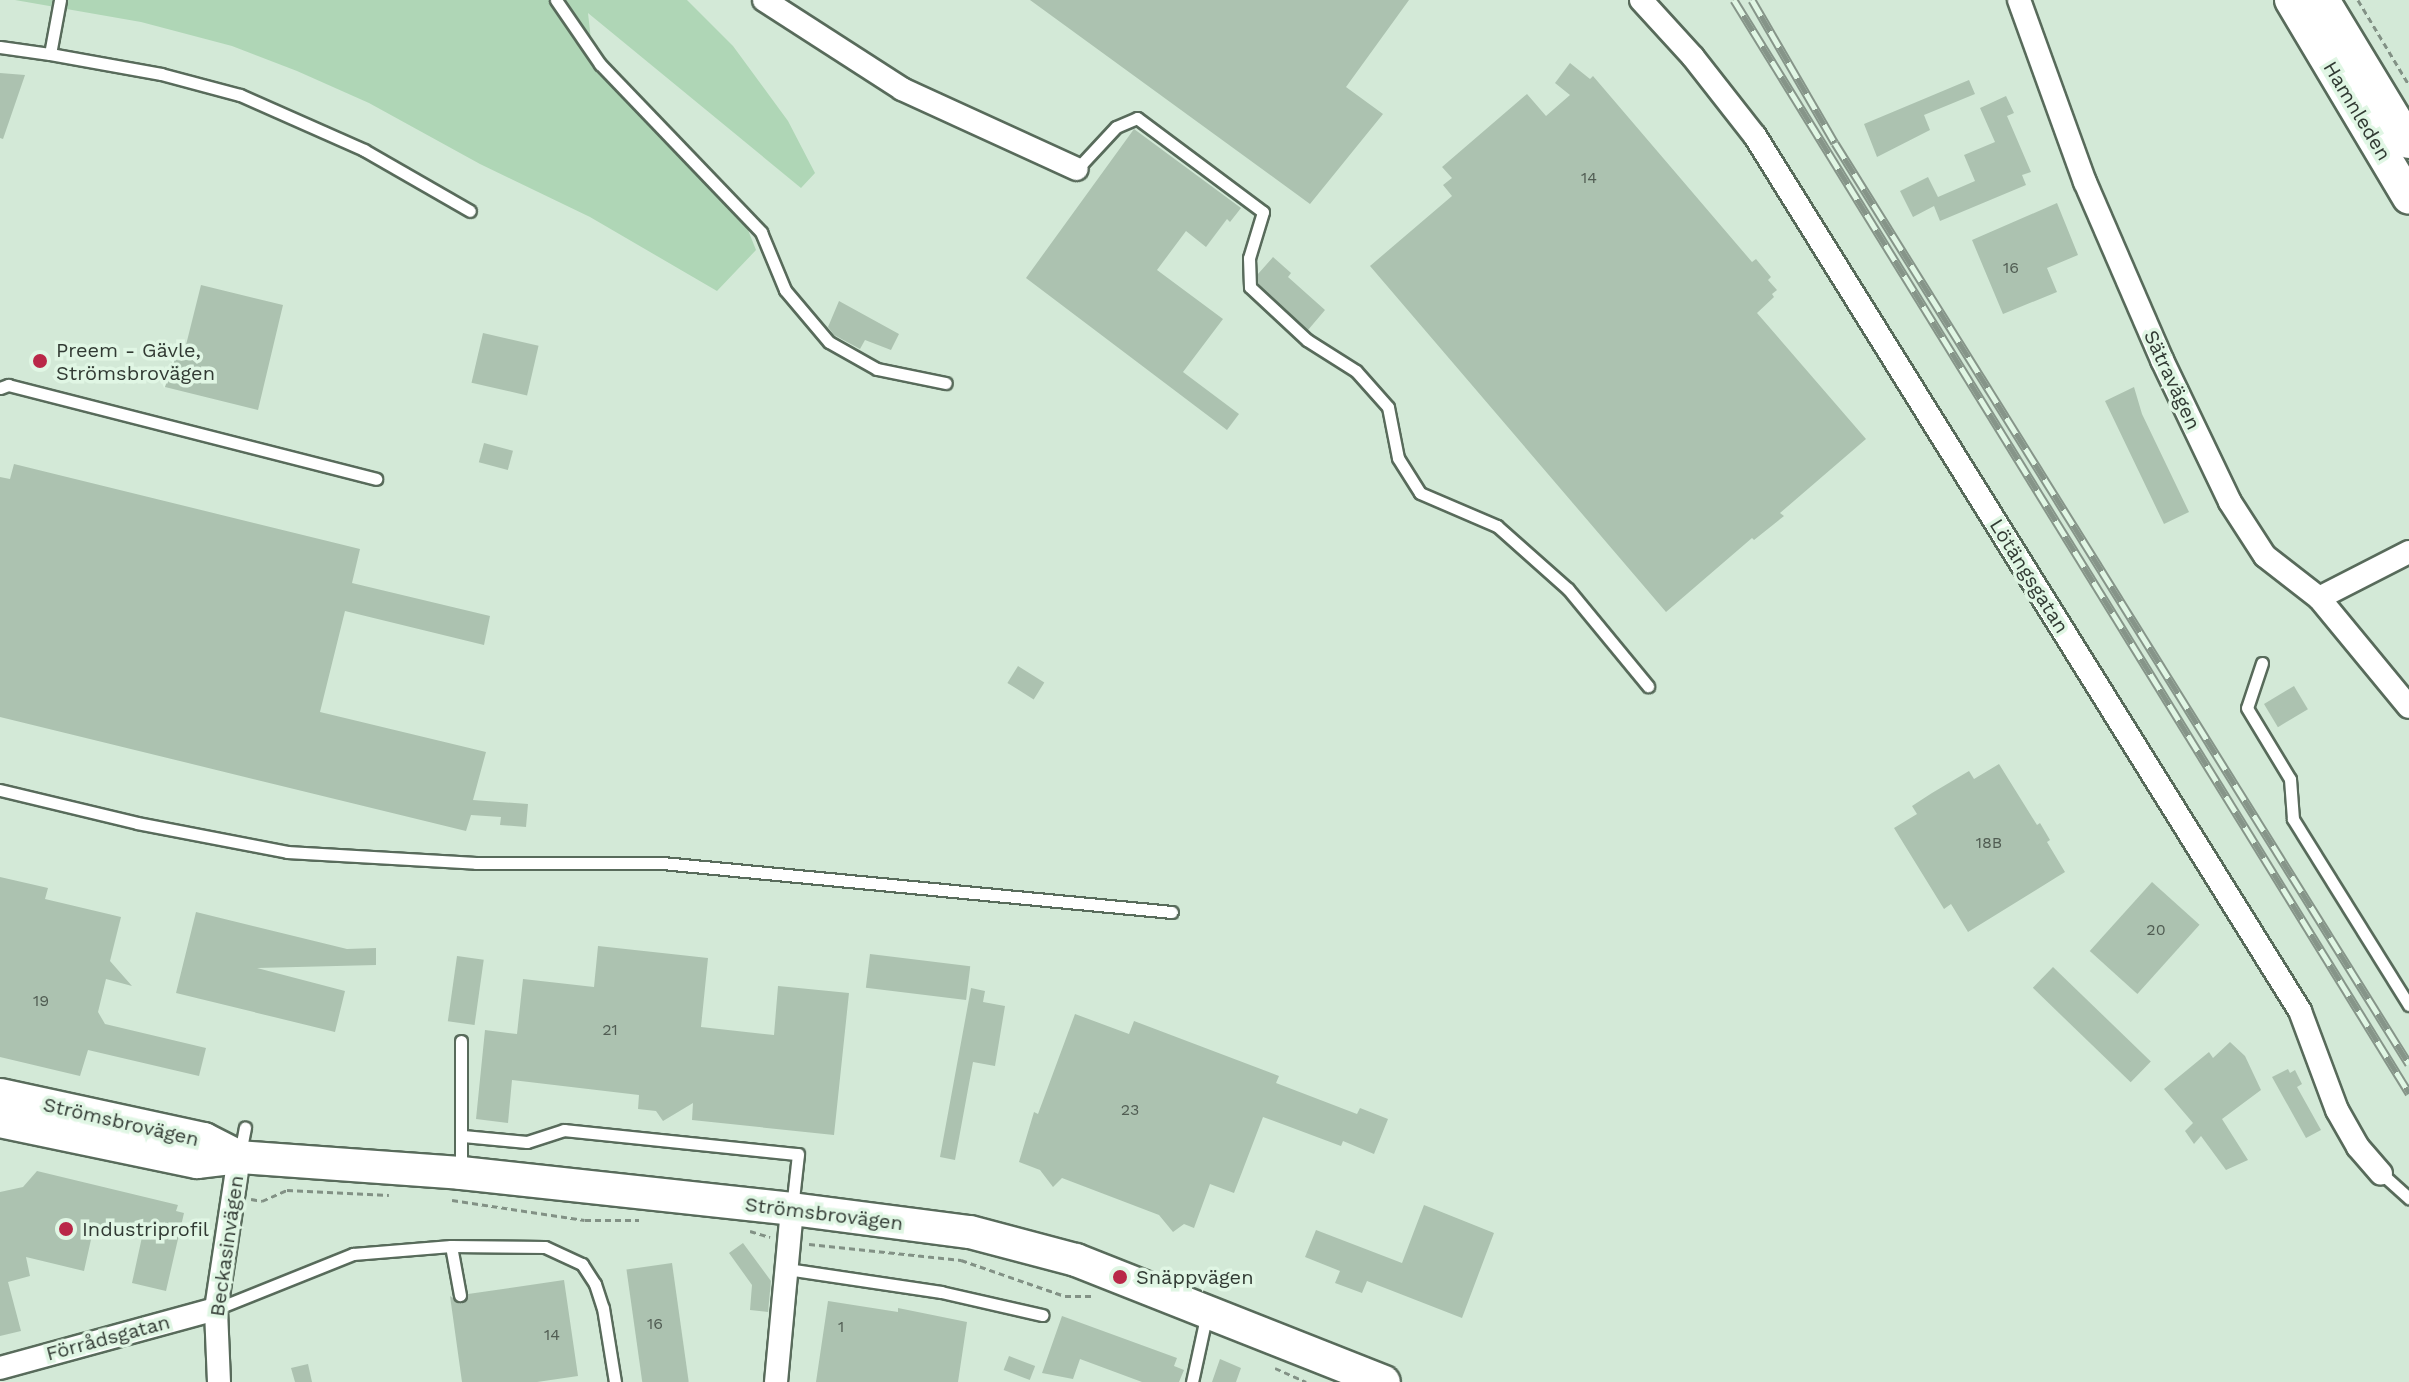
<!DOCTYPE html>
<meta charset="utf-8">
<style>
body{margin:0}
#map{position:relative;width:2409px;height:1382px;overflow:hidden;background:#d3e9d7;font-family:"Work Sans",sans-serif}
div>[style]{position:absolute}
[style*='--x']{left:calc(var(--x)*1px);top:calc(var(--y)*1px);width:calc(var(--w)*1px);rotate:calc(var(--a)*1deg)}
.green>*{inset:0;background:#afd6b6}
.building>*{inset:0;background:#acc2b0;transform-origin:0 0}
.path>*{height:3px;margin-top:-1.5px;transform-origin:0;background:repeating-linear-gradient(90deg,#829185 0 6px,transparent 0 10px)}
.roads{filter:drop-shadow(2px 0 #586b5b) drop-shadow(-2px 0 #586b5b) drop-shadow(0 2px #586b5b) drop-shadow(0 -2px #586b5b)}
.lane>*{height:11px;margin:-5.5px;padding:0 5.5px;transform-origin:5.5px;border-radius:5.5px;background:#fff}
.street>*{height:22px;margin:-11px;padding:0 11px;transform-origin:11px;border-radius:11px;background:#fff}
.secondary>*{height:32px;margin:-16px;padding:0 16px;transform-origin:16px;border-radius:16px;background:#fff}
.rail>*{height:9px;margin-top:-4.5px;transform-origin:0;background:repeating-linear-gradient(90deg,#e0f6e4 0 18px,#869589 0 36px);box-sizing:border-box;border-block:2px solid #869589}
.dots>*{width:22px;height:22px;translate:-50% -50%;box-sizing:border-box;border:4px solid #e0f6e4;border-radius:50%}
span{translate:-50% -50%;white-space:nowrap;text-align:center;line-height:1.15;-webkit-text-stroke:7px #e0f6e4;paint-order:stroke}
.number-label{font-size:16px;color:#505c52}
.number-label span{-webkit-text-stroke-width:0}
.street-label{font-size:20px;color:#313a33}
.poi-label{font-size:20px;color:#313a33}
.left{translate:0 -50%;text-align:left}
</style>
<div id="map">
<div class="green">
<div style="clip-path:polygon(15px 0,687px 0,733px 46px,788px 121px,815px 173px,801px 188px,588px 13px,594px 67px,746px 225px,756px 250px,717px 291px,590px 217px,480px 164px,369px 103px,297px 71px,232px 46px,141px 22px)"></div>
</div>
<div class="building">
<div style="clip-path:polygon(1030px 0,1409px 0,1346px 87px,1383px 114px,1310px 204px)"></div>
<div style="clip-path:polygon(1570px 63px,1590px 79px,1593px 76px,1752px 262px,1756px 259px,1771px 277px,1768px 280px,1777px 290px,1772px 294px,1774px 297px,1757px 313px,1866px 439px,1780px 513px,1784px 516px,1754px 540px,1752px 538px,1666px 612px,1370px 266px,1452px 196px,1443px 185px,1452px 178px,1442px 167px,1527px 94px,1546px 116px,1570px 95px,1555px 83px)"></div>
<div style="clip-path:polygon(0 73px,25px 75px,3px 139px,0 138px)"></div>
<div style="clip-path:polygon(1969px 80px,1975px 94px,1924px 115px,1930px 130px,1877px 157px,1864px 124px)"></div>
<div style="clip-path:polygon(2006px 96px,2014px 113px,2007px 116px,2031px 172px,2022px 175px,2026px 185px,1940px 221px,1934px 206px,1913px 217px,1900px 191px,1928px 177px,1938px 197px,1975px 181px,1964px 155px,1995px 142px,1980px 108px)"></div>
<div style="clip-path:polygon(1134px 129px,1241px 208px,1230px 222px,1227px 219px,1206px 247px,1186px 231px,1157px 270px,1223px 319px,1183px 372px,1239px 414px,1227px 430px,1026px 278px)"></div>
<div style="clip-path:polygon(2057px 203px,2078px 255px,2047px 268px,2057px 292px,2003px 314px,1972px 240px)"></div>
<div style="clip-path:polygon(1273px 257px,1291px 273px,1288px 277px,1325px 310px,1308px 330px,1258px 283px,1258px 274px)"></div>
<div style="clip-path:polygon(201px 285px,283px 305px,258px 410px,165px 387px,172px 359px,182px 361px)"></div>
<div style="clip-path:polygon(839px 301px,899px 334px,891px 350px,865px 340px,860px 349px,834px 335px,828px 327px)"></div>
<div style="left:483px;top:333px;width:57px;height:51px;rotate:13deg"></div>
<div style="clip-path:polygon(2134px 387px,2142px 414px,2189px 512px,2164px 524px,2105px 401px)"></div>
<div style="left:484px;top:443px;width:30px;height:20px;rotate:15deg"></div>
<div style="clip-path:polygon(14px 464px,360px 549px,352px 583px,490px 616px,484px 645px,345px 611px,320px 712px,486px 752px,473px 800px,528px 804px,526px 827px,500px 825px,501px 817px,471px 815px,466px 831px,0 717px,0 477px,10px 479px)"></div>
<div style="left:1018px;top:666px;width:31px;height:20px;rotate:32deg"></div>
<div style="left:2294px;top:686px;width:27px;height:35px;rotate:59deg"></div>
<div style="clip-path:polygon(1999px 764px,2037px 825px,2040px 823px,2050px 840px,2047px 842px,2065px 872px,1968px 932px,1951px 904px,1944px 909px,1894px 828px,1917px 814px,1912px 806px,1932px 793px,1969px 771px,1974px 779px)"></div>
<div style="clip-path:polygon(0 877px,48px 888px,45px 899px,121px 917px,110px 961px,132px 986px,106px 979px,98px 1012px,105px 1024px,206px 1048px,199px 1076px,88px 1050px,80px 1076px,0 1057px)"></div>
<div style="left:2152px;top:882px;width:64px;height:93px;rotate:42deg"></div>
<div style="clip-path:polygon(196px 912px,347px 949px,376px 948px,376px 965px,257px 968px,345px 991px,335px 1032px,176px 993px)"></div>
<div style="clip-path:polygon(598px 946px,708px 958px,701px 1027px,774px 1035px,778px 986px,849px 993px,834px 1135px,692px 1120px,693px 1103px,663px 1121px,656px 1111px,638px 1109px,639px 1095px,512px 1080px,508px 1123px,476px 1119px,485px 1030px,517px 1034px,523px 979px,594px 987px)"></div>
<div style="left:870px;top:954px;width:101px;height:34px;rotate:7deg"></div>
<div style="left:457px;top:956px;width:27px;height:66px;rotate:8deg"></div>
<div style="left:2053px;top:967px;width:136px;height:29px;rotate:44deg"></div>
<div style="clip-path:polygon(971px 988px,985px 991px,983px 1002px,1005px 1006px,995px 1066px,973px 1062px,955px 1160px,940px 1157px)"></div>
<div style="clip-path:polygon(1075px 1014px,1129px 1034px,1134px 1021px,1279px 1076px,1276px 1083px,1357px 1114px,1360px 1108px,1388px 1119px,1374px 1154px,1343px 1141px,1341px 1146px,1263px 1117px,1234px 1193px,1210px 1184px,1194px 1228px,1184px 1224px,1173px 1232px,1159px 1215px,1062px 1178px,1053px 1187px,1040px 1170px,1019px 1162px,1034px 1112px,1038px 1114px)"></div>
<div style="clip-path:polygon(2230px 1042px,2245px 1056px,2261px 1090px,2222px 1119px,2248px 1160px,2226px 1170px,2201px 1136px,2194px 1144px,2185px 1131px,2193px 1123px,2164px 1089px,2209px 1052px,2213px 1058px)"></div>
<div style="clip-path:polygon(2288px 1069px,2290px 1073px,2295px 1070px,2302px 1084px,2297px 1087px,2321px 1130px,2306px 1138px,2272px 1077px)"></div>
<div style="clip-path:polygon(37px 1171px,178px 1205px,176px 1211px,184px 1213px,166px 1291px,132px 1283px,142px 1237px,94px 1226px,84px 1271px,26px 1257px,30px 1276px,8px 1282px,21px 1331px,0 1336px,0 1192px,23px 1187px)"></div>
<div style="clip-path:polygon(1424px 1205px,1494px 1233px,1462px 1318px,1367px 1281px,1362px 1293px,1335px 1283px,1340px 1271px,1305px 1257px,1316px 1230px,1402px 1263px)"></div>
<div style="clip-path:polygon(743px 1243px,771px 1281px,768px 1312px,750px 1310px,752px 1285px,729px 1253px)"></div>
<div style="left:672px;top:1263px;width:120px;height:46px;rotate:82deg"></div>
<div style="clip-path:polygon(564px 1280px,578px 1376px,537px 1382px,462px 1382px,450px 1296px,461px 1303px,468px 1294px)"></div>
<div style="clip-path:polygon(828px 1301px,898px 1312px,898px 1308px,967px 1322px,958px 1382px,816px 1382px)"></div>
<div style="clip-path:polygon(1062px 1316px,1177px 1358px,1174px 1366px,1184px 1370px,1179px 1382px,1142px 1382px,1080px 1359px,1073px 1379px,1042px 1373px)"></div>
<div style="left:1009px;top:1356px;width:28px;height:15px;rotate:21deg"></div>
<div style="clip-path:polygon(1220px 1359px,1241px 1368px,1236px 1382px,1212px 1382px)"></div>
<div style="clip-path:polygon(308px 1364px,312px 1382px,295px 1382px,291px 1368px)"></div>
</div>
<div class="path">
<div style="--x:2358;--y:0;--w:99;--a:59"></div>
<div style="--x:251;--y:1199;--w:11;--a:10"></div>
<div style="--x:262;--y:1201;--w:27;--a:-24"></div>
<div style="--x:287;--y:1190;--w:102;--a:2.8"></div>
<div style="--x:452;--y:1200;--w:134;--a:8.6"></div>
<div style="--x:585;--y:1220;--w:54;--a:0"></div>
<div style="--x:750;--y:1231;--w:21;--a:17"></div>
<div style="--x:809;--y:1244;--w:153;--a:6"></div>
<div style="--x:961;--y:1260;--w:110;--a:19.1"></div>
<div style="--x:1065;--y:1296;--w:29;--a:0"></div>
<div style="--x:1275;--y:1368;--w:34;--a:24"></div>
</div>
<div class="roads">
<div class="lane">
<div style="--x:556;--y:0;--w:78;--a:55.5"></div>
<div style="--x:600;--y:64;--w:233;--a:46.2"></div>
<div style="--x:761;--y:232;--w:63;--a:67.5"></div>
<div style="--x:785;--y:290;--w:68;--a:49.8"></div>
<div style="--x:829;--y:342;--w:55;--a:29.4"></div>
<div style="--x:877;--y:369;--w:70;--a:11.5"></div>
<div style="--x:0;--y:47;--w:50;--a:8"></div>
<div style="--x:50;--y:54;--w:55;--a:-79.5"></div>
<div style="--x:50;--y:54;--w:113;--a:10.2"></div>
<div style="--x:161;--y:74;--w:82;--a:14.9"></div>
<div style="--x:240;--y:95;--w:136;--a:23.9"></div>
<div style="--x:364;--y:150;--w:122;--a:29.9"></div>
<div style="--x:1077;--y:169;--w:57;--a:-47.1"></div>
<div style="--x:1116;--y:127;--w:23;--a:-23"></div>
<div style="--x:1137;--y:118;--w:157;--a:36.7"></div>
<div style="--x:1263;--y:212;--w:48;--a:106.9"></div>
<div style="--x:1249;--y:258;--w:29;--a:88"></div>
<div style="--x:1250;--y:287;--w:78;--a:42.9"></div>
<div style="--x:1307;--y:340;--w:58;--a:32.3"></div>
<div style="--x:1356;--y:371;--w:48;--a:48.4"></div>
<div style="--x:1388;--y:407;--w:52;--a:78.9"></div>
<div style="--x:1398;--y:458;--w:41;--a:57.8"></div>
<div style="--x:1420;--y:493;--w:84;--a:23.2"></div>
<div style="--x:1497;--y:526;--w:95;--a:41.6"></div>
<div style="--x:1568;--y:589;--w:126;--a:50.5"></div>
<div style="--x:0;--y:388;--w:9;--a:-21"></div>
<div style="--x:8;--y:385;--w:380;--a:14.3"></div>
<div style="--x:2262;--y:663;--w:47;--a:108.4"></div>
<div style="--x:2247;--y:708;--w:83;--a:58.8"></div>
<div style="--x:2290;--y:779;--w:40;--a:85.7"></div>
<div style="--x:2293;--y:819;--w:219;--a:58.1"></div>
<div style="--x:0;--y:790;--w:141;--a:13.5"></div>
<div style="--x:137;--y:823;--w:153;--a:10.9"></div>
<div style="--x:287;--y:852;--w:189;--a:3.3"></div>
<div style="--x:476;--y:863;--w:186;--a:0"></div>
<div style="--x:662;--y:863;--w:512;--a:5.49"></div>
<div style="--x:461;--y:1041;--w:131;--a:90"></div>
<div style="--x:463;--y:1136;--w:64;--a:5.4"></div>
<div style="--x:527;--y:1142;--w:39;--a:-18"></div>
<div style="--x:564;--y:1130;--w:235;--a:5.9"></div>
<div style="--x:798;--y:1154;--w:54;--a:96.3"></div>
<div style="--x:240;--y:1153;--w:26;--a:-79"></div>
<div style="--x:2381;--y:1173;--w:38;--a:42"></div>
<div style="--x:451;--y:1246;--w:50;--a:79.6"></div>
<div style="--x:787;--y:1269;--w:156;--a:8.5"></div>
<div style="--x:941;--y:1292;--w:104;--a:12.8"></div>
<div style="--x:216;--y:1309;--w:148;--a:-21.9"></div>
<div style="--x:353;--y:1254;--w:98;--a:-4.7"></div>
<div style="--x:451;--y:1246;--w:94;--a:0.6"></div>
<div style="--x:545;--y:1247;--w:41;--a:24.7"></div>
<div style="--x:582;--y:1264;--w:24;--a:57"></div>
<div style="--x:595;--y:1284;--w:25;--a:72"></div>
<div style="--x:603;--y:1308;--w:75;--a:80.8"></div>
<div style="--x:1192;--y:1382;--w:66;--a:-77.8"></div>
</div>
<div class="street">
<div style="--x:764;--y:0;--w:164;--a:32.8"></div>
<div style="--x:902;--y:89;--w:192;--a:24.6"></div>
<div style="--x:1641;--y:0;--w:77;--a:47.6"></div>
<div style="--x:1693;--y:57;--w:100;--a:51.9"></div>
<div style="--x:1755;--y:136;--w:1031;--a:58.08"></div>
<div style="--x:2300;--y:1011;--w:106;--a:69.5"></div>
<div style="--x:2337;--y:1110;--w:43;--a:60.4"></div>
<div style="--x:2358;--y:1147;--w:35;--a:49"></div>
<div style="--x:2019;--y:0;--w:194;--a:70.1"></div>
<div style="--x:2085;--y:182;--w:194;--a:66.6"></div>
<div style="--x:2162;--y:360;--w:157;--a:64.4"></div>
<div style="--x:2230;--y:502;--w:64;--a:57.1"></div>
<div style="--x:2265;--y:556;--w:68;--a:37.9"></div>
<div style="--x:2319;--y:598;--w:141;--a:50.5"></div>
<div style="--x:2319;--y:598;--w:101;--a:-27.1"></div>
<div style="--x:0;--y:1368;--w:224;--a:-15.3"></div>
<div style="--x:219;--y:1382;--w:73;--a:-92.4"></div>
<div style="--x:216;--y:1309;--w:154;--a:-81.4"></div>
<div style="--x:776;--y:1382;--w:174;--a:-84.7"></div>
</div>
<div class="secondary">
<div style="--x:2291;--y:0;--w:230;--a:59.2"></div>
<div style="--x:2323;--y:0;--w:166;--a:58.8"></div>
<div style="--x:0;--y:1095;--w:209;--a:12.2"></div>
<div style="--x:204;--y:1139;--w:39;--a:27"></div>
<div style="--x:0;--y:1121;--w:201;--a:11.8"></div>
<div style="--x:197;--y:1162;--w:42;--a:-6.8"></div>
<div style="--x:239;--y:1157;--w:223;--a:4.1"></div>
<div style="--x:461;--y:1173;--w:333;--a:6.2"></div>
<div style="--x:792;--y:1209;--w:179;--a:7.4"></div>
<div style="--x:970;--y:1232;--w:110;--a:14.8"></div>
<div style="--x:1076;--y:1260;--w:331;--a:21.6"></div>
</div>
</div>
<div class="rail">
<div style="--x:1734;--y:0;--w:1285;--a:58.3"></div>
<div style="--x:1752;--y:0;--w:165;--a:59.9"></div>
<div style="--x:1835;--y:143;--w:1085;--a:58.07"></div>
</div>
<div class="dots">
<div style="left:40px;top:361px;background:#b92848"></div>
<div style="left:66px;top:1229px;background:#b92848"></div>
<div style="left:1120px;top:1277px;background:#b92848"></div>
</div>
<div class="number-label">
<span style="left:1589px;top:178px">14</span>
<span style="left:2011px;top:268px">16</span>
<span style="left:1989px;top:843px">18B</span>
<span style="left:2156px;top:930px">20</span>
<span style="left:41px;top:1001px">19</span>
<span style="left:610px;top:1030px">21</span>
<span style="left:1130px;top:1110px">23</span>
<span style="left:655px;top:1324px">16</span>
<span style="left:841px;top:1327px">1</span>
<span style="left:552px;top:1335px">14</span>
</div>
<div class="street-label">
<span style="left:2357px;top:111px;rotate:59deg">Hamnleden</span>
<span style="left:2172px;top:380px;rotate:65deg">Sätravägen</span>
<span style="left:2029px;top:576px;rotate:58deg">Lötängsgatan</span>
<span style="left:121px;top:1122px;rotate:13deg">Strömsbrovägen</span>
<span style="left:824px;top:1214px;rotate:7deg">Strömsbrovägen</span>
<span style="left:227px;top:1246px;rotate:-82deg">Beckasinvägen</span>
<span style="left:108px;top:1338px;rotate:-15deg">Förrådsgatan</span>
</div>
<div class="poi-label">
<span class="left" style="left:56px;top:362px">Preem - Gävle,<br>Strömsbrovägen</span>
<span class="left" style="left:82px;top:1229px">Industriprofil</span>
<span class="left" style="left:1136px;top:1277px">Snäppvägen</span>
</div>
</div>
